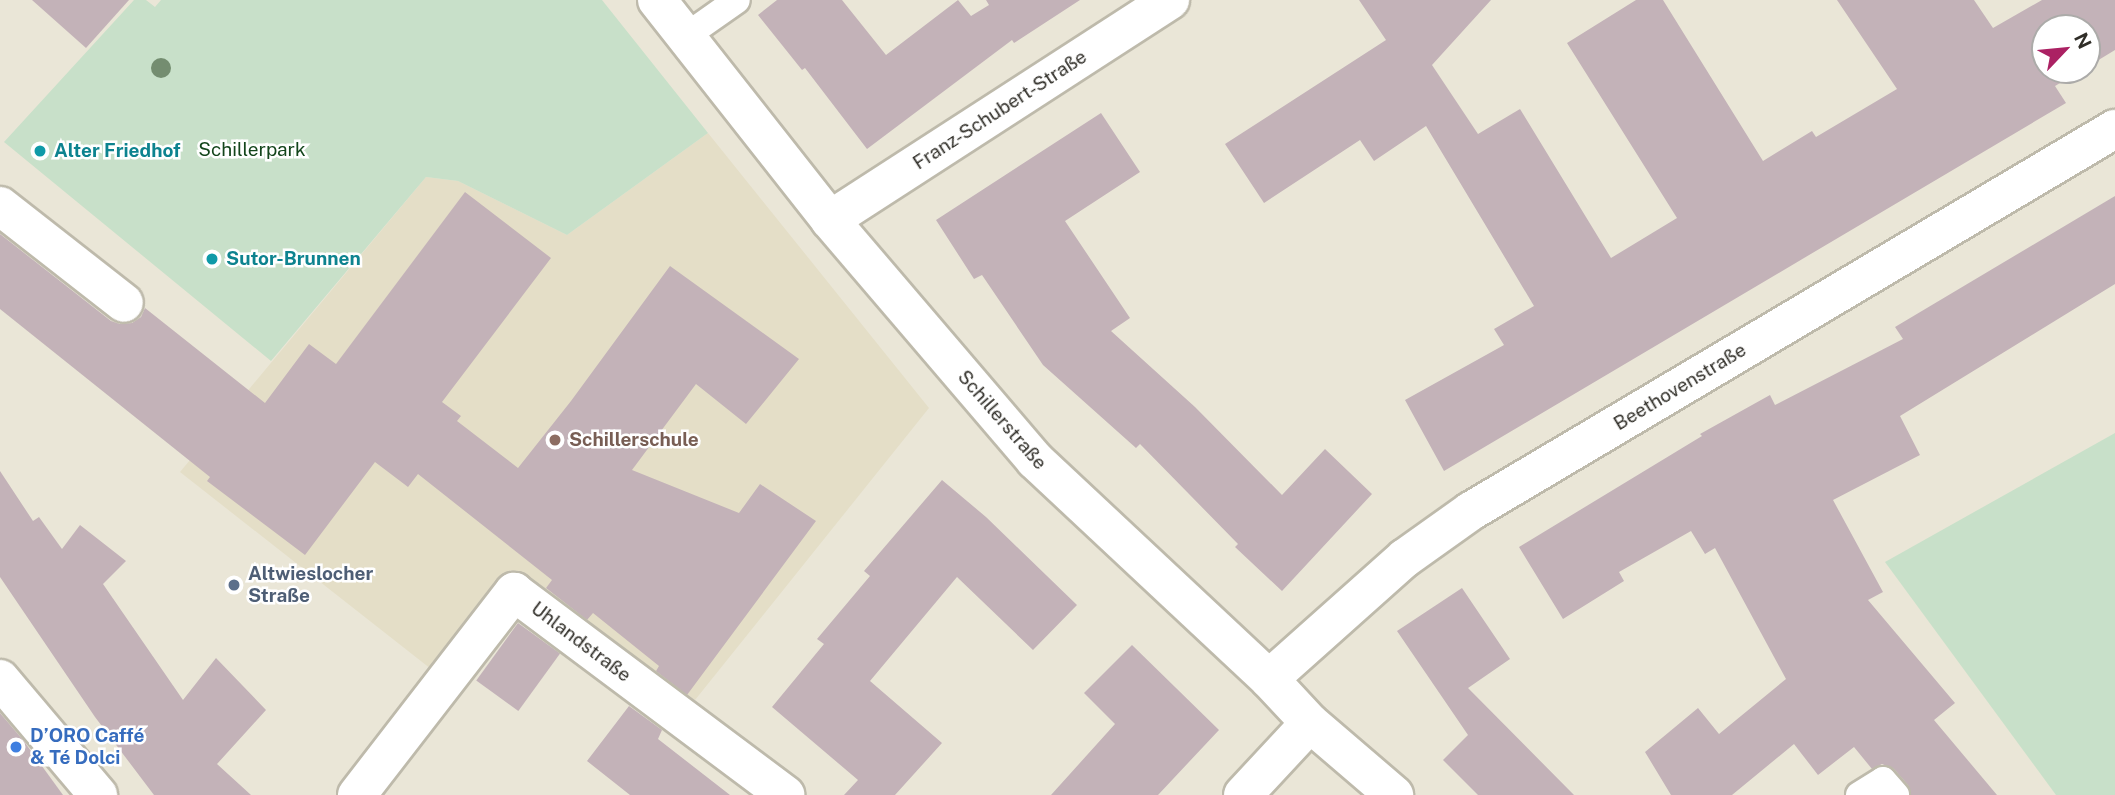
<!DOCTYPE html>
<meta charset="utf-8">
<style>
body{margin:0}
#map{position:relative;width:2115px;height:795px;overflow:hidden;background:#eae6d7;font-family:"Public Sans",sans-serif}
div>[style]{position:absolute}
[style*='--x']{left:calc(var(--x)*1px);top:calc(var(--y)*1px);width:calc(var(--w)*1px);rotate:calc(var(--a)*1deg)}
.built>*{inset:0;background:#e4dec7}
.green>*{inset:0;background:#c8e0c9}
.building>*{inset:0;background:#c3b2b8;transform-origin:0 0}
.roads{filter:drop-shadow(2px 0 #bebaab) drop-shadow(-2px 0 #bebaab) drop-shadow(0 2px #bebaab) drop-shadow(0 -2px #bebaab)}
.service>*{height:26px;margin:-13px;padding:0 13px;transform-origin:13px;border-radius:13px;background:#fff}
.minor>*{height:38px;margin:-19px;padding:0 19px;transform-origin:19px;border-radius:19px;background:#fff}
.trees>*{width:20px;height:20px;margin:-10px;border-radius:50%;background:#748d70}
.dots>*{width:19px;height:19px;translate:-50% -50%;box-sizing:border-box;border:4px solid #fff;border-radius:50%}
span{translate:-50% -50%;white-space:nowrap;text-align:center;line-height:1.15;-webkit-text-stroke:5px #fff;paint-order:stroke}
.street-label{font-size:19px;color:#302e28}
.park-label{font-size:19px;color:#13451b}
.culture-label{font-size:19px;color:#0d838f;font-weight:700}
.left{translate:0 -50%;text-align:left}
.education-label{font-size:19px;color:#785e54;font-weight:700}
.service-label{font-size:19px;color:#4e5e75;font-weight:700}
.shop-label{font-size:19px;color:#366cbe;font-weight:700}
.north{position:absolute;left:2031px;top:14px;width:70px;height:70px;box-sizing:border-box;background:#fff;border:2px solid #acaba9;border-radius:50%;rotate:64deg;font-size:19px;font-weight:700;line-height:28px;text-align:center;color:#302e28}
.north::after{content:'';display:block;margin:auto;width:24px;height:32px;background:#ab2163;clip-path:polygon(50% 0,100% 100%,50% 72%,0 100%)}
</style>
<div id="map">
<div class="built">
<div style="clip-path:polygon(708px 133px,929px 408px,695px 700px,511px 570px,431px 669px,180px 472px,426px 177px,458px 181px,567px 235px)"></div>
</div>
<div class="green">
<div style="clip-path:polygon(134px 0,146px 0,155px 7px,161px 0,602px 0,708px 133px,567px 235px,458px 181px,426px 177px,271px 361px,4px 142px)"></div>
<div style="clip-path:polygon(2115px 433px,2115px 795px,2056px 795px,1885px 562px)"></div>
</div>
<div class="building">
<div style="clip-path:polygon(32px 0,129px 0,86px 48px)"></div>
<div style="clip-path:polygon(777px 0,842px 0,886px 55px,958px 0,971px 16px,989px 5px,986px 0,1080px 0,1014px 43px,1012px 40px,867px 149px,805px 68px,802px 70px,758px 15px)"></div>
<div style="clip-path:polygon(1359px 0,1491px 0,1432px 65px,1478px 134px,1520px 109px,1611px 258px,1677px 218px,1567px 43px,1636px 0,1663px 0,1763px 161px,1812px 131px,1816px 137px,1897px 89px,1837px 0,1974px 0,1993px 28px,2042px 0,2115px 0,2115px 50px,2087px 67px,2087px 28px,2045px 28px,2045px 70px,2082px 70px,2055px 86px,2066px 103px,1444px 471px,1405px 400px,1504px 345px,1494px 329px,1534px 306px,1426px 126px,1374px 161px,1360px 140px,1264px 203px,1225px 144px,1386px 40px)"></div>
<div style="clip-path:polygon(1101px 113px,1140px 172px,1065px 221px,1130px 318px,1111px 331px,1195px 407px,1282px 495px,1325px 449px,1372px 494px,1282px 591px,1235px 547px,1238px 544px,1140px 444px,1136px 448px,1043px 365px,982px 275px,974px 279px,936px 220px)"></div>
<div style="clip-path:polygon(465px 192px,551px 258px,442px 402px,461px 416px,457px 421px,518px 468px,571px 401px,670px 266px,799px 359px,746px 424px,696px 384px,632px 470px,739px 513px,760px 484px,816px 521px,687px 695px,656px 671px,659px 666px,593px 613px,587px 620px,546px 588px,552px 580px,418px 474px,408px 487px,375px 462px,305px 555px,207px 481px,210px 477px,0 309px,0 234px,111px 321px,120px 324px,132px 323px,141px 317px,145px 308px,265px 403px,309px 344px,336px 364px)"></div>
<div style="clip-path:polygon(2115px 196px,2115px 284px,1900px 416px,1920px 455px,1833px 500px,1883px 592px,1868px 600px,1955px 703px,1934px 720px,1997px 795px,1911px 795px,1908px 785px,1894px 769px,1882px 764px,1872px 769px,1854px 747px,1818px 775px,1794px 744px,1732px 795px,1671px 795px,1645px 752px,1698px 708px,1719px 734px,1786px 679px,1715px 548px,1705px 554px,1691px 531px,1619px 572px,1624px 581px,1563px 619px,1519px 547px,1702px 436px,1700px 434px,1770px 395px,1775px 405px,1903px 339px,1895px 327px)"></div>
<div style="clip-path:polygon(0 471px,33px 521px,39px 517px,62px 549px,80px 525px,126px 561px,103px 584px,183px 700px,216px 658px,266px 710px,217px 764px,251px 795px,154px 795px,95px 717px,0 577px)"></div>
<div style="clip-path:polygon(942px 480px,986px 517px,1077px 605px,1033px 650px,957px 577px,870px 681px,942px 743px,895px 795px,844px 795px,858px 780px,772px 707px,824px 644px,817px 639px,870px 576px,864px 571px)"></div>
<div style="clip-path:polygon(1462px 588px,1510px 659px,1468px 688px,1574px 795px,1478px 795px,1443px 760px,1468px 735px,1397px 631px)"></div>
<div style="left:518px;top:623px;width:52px;height:71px;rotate:36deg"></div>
<div style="clip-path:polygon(1132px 645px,1219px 730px,1158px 795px,1051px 795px,1115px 724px,1084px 693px)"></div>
<div style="clip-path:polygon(629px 706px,662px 730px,658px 739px,730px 795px,630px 795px,587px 761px)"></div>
<div style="clip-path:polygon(0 713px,23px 740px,63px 795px,0 795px)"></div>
</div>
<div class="roads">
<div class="service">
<div style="--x:686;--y:36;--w:62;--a:-35.2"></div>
<div style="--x:1859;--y:795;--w:28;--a:-32"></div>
<div style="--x:1883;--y:780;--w:20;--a:49"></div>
</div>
<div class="minor">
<div style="--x:657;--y:0;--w:280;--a:51.8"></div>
<div style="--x:830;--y:220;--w:316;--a:49.5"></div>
<div style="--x:1035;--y:460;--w:320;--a:43.1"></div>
<div style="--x:1269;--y:679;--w:60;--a:47"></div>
<div style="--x:1310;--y:723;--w:111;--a:40.6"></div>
<div style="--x:0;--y:206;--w:157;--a:38"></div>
<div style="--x:830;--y:220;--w:405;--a:-32.9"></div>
<div style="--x:0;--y:679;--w:152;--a:49.8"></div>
<div style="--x:1269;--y:679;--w:182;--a:-41.7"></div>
<div style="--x:1405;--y:558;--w:81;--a:-35.5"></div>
<div style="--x:1471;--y:511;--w:749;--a:-30.68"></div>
<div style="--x:357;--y:795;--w:257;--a:-52.3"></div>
<div style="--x:514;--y:592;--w:339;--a:36.8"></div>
<div style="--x:1243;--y:795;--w:98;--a:-47.1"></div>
</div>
</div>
<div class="trees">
<div style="left:161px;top:68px"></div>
</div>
<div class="dots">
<div style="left:40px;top:151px;background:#0f9aa8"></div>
<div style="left:212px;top:259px;background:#0f9aa8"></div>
<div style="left:555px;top:440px;background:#8d6e63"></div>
<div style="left:234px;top:585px;background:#5c6f8a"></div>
<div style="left:16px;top:747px;background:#3f7fe0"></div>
</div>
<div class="street-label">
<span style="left:1000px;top:110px;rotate:-33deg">Franz-Schubert-Straße</span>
<span style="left:1680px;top:387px;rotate:-31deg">Beethovenstraße</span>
<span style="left:1002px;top:420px;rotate:49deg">Schillerstraße</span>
<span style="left:581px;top:642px;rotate:37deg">Uhlandstraße</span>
</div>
<div class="park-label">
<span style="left:252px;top:150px">Schillerpark</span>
</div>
<div class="culture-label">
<span class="left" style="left:54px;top:151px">Alter Friedhof</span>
<span class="left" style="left:226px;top:259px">Sutor-Brunnen</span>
</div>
<div class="education-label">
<span class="left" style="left:569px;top:440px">Schillerschule</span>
</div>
<div class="service-label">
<span class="left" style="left:248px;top:585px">Altwieslocher<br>Straße</span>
</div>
<div class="shop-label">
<span class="left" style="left:30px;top:747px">D’ORO Caffé<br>&amp; Té Dolci</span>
</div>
<div class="north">N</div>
</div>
